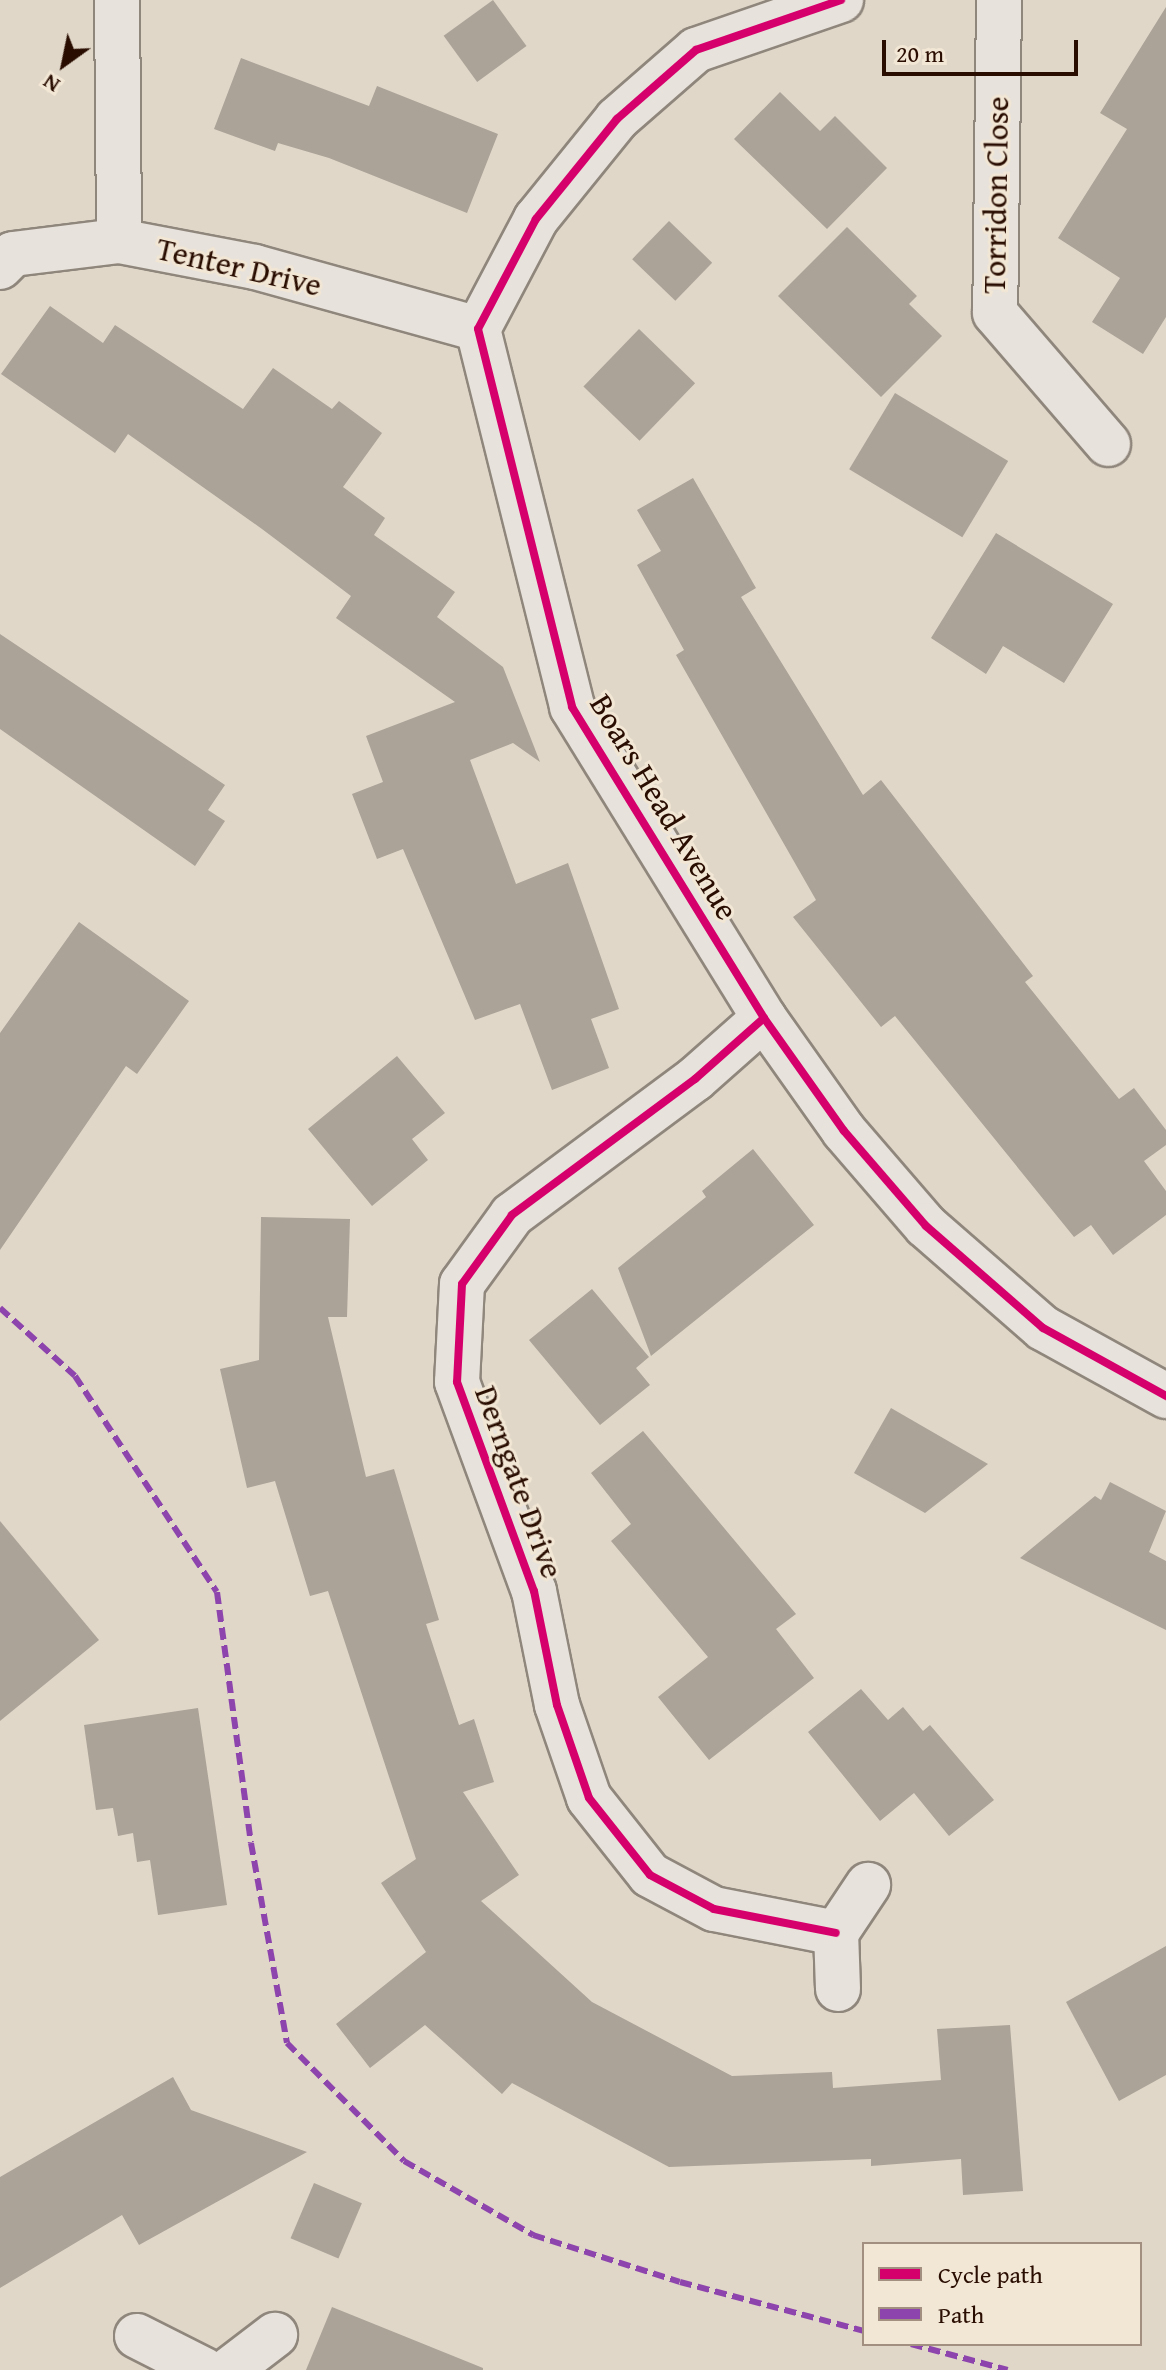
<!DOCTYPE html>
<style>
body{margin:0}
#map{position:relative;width:1166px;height:2370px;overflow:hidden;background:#e0d7c8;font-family:"Gentium Book Plus",serif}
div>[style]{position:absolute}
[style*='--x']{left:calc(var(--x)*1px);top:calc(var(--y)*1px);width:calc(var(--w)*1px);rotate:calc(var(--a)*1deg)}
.building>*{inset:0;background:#aba398;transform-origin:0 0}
.roads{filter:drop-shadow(2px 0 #8f867c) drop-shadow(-2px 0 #8f867c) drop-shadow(0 2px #8f867c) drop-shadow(0 -2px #8f867c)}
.street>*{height:44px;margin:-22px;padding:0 22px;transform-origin:22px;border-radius:22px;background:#e7e2db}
.quiet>*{height:6px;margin-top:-3px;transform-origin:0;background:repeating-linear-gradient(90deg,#8e44ad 0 12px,transparent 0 18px)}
.cycleway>*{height:8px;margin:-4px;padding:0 4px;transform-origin:4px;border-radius:4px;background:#d6006c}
span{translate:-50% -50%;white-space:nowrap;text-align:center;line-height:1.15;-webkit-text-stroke:6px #f2e6d4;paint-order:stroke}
.street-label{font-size:32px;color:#290d01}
.legend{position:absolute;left:862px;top:2242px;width:280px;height:104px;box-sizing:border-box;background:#f2e6d4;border:2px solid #a28f80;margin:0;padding:10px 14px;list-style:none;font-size:24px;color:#290d01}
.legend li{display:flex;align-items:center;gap:16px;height:40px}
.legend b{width:40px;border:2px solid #a28f80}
.north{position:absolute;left:24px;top:24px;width:80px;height:80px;-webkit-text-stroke:6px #f2e6d4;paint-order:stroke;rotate:213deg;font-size:22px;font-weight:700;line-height:32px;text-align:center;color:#290d01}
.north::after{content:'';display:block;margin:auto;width:28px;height:36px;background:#290d01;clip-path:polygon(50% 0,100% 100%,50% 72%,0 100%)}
.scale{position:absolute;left:882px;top:40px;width:196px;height:36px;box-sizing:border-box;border:4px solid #290d01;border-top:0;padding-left:10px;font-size:24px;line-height:28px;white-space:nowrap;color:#290d01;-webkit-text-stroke:6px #f2e6d4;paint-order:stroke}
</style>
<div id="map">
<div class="building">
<div style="left:493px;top:0;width:57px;height:61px;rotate:54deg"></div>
<div style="clip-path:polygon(1166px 7px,1166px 317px,1143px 354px,1092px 322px,1120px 278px,1058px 238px,1127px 129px,1100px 113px)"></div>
<div style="clip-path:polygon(241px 58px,369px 106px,377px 86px,498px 134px,467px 213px,329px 158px,278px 143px,275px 151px,214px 129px)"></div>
<div style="clip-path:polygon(780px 92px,820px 131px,835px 116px,887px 168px,827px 229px,734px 139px)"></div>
<div style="left:669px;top:221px;width:60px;height:53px;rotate:44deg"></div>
<div style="clip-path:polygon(847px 227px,917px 296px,909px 304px,942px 336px,881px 397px,778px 296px)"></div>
<div style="clip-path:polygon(50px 306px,103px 343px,115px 325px,243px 409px,273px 368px,332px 409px,339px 401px,382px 433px,343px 487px,385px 518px,374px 535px,455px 592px,437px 617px,503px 667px,540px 762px,513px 743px,470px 760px,516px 884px,568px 863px,619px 1009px,591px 1019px,609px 1068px,552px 1090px,520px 1004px,475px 1020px,403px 849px,377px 859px,352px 794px,383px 782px,366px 736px,455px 702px,336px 618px,351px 596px,262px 529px,128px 434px,115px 453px,1px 374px)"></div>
<div style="left:639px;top:329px;width:78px;height:80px;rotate:44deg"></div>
<div style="left:895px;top:393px;width:132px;height:89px;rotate:31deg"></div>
<div style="clip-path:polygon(693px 478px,756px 588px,741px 597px,863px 795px,881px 780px,1033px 976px,1025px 982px,1119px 1099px,1134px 1088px,1166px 1130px,1166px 1145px,1144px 1161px,1166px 1191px,1166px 1215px,1113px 1255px,1091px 1225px,1074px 1237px,895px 1016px,881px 1027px,793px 917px,816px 900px,676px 655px,684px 650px,637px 565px,661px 551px,637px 510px)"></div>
<div style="clip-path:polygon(996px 533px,1113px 604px,1064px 683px,1003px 646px,986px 674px,931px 638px)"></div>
<div style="clip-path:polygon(0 634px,225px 785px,208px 810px,225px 821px,195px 866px,0 729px)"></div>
<div style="clip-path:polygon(79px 922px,189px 1001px,137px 1074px,126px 1066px,0 1250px,0 1033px)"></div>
<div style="clip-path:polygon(397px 1056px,445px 1113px,412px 1139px,428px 1160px,372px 1206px,308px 1129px)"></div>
<div style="clip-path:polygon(753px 1149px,814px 1225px,651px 1356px,618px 1268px,706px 1197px,702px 1191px)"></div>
<div style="clip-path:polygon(261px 1217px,350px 1219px,347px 1317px,328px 1317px,366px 1477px,394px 1469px,439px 1620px,426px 1624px,459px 1725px,474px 1719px,494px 1782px,463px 1792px,519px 1875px,481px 1901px,592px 2002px,732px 2076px,832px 2072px,833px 2088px,941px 2080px,937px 2029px,1010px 2025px,1023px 2191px,963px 2195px,961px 2159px,871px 2166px,871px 2159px,669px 2167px,512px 2083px,502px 2094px,425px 2025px,370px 2068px,336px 2024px,426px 1952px,381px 1883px,416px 1859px,328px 1591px,310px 1596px,275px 1481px,247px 1488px,220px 1369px,259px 1360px)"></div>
<div style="clip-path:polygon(592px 1289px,649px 1357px,636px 1368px,650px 1385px,600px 1425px,529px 1340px)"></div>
<div style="clip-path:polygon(891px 1408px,988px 1464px,925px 1513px,854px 1473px)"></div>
<div style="clip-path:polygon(643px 1431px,796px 1614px,776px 1629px,814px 1678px,709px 1760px,658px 1697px,708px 1657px,611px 1541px,631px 1524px,591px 1473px)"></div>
<div style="clip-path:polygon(1110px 1482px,1166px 1511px,1149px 1552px,1166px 1561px,1166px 1630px,1020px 1558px,1095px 1496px,1101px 1500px)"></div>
<div style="clip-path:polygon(0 1521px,99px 1640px,0 1721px)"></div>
<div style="clip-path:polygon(861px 1689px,888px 1720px,903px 1707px,923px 1731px,930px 1725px,994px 1800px,949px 1836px,914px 1793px,880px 1821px,808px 1732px)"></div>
<div style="clip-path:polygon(198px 1708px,227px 1905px,158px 1915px,150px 1860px,137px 1862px,133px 1833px,118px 1836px,113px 1808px,96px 1810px,84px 1725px)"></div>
<div style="clip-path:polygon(1166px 1946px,1166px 2075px,1119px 2101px,1066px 2002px)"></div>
<div style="clip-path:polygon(173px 2077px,191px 2110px,307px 2152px,139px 2245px,122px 2215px,0 2288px,0 2177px)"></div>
<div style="left:314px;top:2183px;width:52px;height:60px;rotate:23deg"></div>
<div style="clip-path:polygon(332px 2307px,483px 2368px,483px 2370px,306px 2370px)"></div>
</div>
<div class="roads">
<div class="street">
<div style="--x:117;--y:0;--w:241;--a:89.5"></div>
<div style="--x:841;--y:0;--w:153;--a:161"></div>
<div style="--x:696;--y:50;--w:105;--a:138.9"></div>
<div style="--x:617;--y:119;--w:129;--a:129"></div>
<div style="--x:536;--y:219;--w:124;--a:117.8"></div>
<div style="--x:478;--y:329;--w:390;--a:76"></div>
<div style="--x:572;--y:707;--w:365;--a:58.3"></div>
<div style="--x:764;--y:1018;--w:138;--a:54.7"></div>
<div style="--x:844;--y:1131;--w:125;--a:49.2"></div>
<div style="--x:926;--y:1226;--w:155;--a:41.1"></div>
<div style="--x:1043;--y:1328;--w:141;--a:28.9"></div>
<div style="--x:999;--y:0;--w:313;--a:90.7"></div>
<div style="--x:995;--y:313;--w:173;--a:49.2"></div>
<div style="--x:0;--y:267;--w:18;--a:-45"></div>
<div style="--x:13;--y:254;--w:107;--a:-7"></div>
<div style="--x:119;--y:241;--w:138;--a:10.8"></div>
<div style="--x:255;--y:267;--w:231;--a:15.5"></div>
<div style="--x:764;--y:1018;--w:92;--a:138.5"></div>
<div style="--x:695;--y:1079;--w:228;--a:143.4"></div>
<div style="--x:512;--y:1215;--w:85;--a:125.9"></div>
<div style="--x:462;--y:1284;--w:98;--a:92.9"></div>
<div style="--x:457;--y:1382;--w:223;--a:69.8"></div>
<div style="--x:534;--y:1591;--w:116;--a:78.6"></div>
<div style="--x:557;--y:1705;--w:98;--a:71"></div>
<div style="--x:589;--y:1798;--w:98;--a:51.6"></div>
<div style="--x:650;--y:1875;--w:72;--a:28"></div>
<div style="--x:714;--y:1909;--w:124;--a:11.1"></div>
<div style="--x:838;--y:1989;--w:56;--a:-92"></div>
<div style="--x:836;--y:1933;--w:58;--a:-56.3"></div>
<div style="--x:137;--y:2336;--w:75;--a:26.9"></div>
<div style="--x:229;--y:2370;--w:58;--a:-37.3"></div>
</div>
</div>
<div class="quiet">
<div style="--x:0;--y:1308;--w:101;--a:42.2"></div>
<div style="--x:75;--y:1376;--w:258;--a:56.7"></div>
<div style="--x:217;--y:1592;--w:253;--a:82.3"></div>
<div style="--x:251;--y:1843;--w:203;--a:79.8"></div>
<div style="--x:287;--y:2043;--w:166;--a:45.2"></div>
<div style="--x:404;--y:2161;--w:149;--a:29.8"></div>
<div style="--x:533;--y:2235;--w:154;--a:17.7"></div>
<div style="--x:680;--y:2282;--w:190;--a:14.9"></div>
<div style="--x:911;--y:2344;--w:100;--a:15"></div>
</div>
<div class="cycleway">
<div style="--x:841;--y:0;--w:153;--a:161"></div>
<div style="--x:696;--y:50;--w:105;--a:138.9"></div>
<div style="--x:617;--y:119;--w:129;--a:129"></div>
<div style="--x:536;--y:219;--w:124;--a:117.8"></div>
<div style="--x:478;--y:329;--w:390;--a:76"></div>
<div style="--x:572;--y:707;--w:365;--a:58.3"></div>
<div style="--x:764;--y:1018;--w:138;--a:54.7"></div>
<div style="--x:844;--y:1131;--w:125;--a:49.2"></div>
<div style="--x:926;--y:1226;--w:155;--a:41.1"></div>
<div style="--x:1043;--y:1328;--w:141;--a:28.9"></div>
<div style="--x:764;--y:1018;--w:92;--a:138.5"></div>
<div style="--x:695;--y:1079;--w:228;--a:143.4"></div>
<div style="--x:512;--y:1215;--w:85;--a:125.9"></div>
<div style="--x:462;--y:1284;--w:98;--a:92.9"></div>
<div style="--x:457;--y:1382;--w:223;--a:69.8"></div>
<div style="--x:534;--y:1591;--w:116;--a:78.6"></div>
<div style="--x:557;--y:1705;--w:98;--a:71"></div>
<div style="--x:589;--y:1798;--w:98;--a:51.6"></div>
<div style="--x:650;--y:1875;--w:72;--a:28"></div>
<div style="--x:714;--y:1909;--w:124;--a:11.1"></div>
</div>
<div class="street-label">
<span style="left:996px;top:195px;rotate:-89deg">Torridon Close</span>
<span style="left:239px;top:267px;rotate:13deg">Tenter Drive</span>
<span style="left:664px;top:807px;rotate:59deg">Boars Head Avenue</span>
<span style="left:519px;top:1482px;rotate:70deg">Derngate Drive</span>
</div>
<ul class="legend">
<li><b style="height:10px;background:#d6006c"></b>Cycle path</li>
<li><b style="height:10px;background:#8e44ad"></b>Path</li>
</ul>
<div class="north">N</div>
<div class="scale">20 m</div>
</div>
